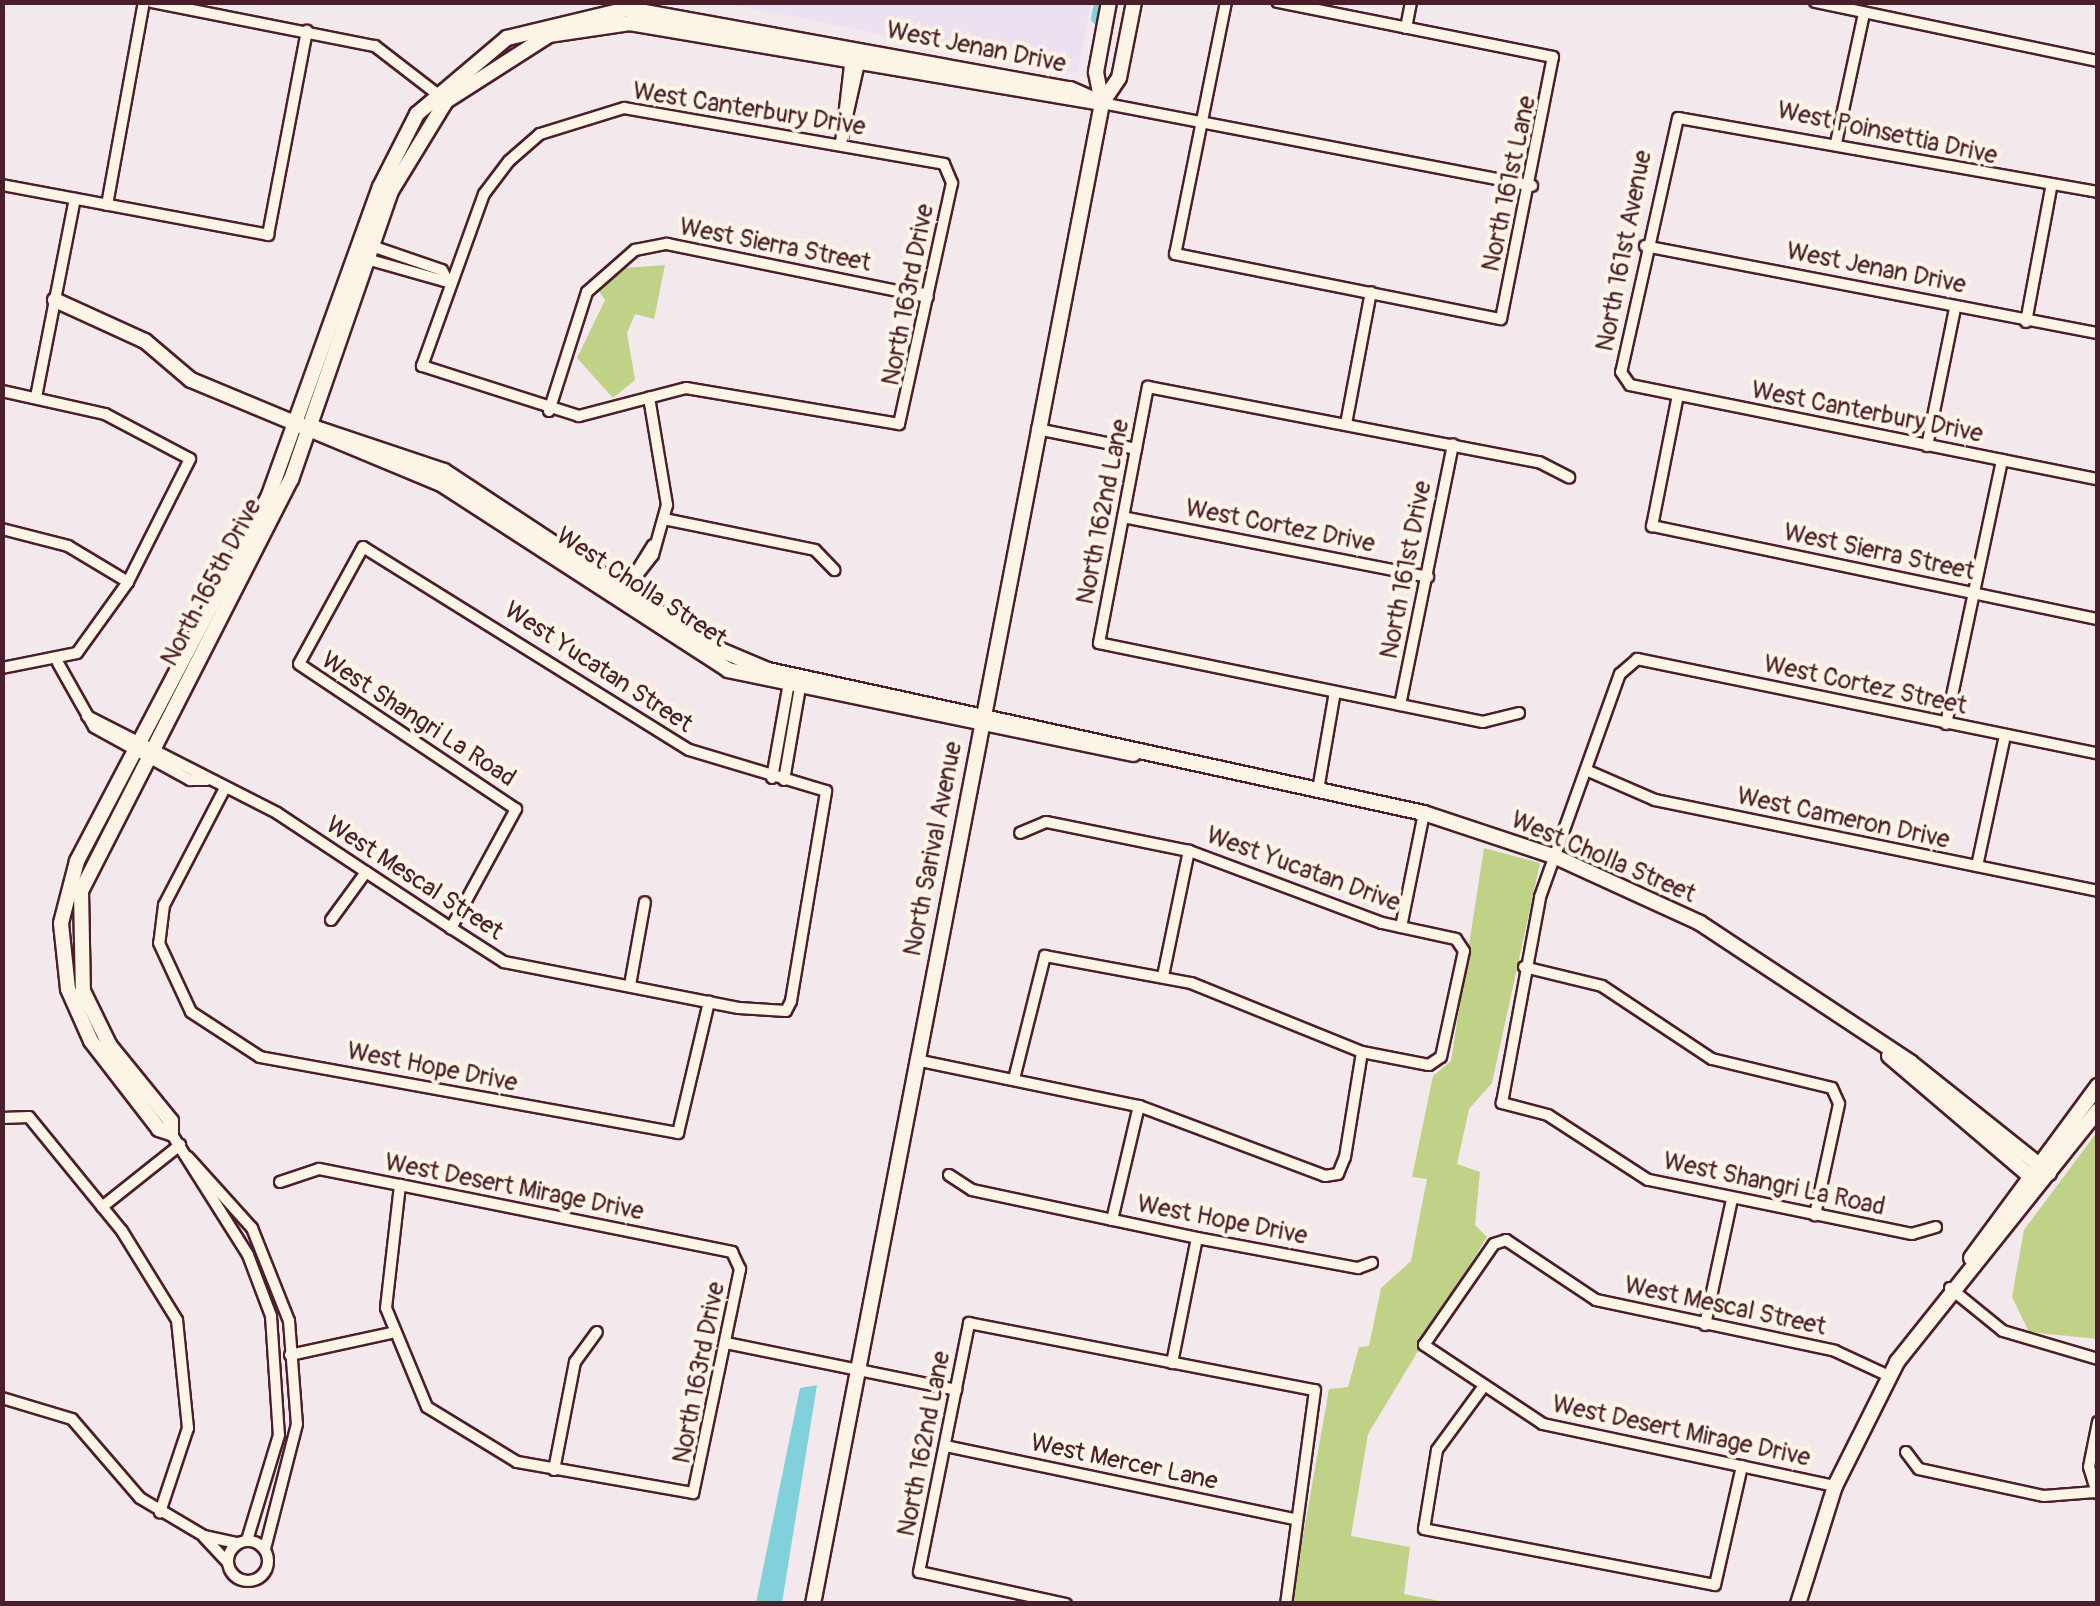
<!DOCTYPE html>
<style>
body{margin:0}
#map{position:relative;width:2100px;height:1606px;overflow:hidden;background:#f3e9ec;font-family:Pangolin,sans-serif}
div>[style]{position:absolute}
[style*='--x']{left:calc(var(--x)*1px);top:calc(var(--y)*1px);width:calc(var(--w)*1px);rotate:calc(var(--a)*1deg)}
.built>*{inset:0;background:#ece0f1}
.green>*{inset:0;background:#c0d287}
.water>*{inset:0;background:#81d1dd}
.canal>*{height:11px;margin:-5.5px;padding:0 5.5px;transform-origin:5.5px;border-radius:5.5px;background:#81d1dd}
.roads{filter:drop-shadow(2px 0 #4a1f2b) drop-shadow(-2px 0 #4a1f2b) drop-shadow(0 2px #4a1f2b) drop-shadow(0 -2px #4a1f2b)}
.street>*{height:10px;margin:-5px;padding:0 5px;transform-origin:5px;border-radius:5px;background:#fcf5e5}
.street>.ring{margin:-5px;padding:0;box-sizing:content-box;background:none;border:10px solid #fcf5e5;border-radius:50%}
.secondary>*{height:14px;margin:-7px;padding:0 7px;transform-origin:7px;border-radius:7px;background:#fcf5e5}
span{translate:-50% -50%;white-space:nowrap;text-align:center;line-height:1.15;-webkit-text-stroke:8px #fcf5e5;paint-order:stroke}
.street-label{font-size:25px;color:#4a1f2b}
.frame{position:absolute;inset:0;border:5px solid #4a1f2b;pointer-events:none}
</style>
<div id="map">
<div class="built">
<div style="clip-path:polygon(724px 3px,1091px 3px,1077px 73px)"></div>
</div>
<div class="green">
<div style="clip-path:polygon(665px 265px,654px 319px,635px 314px,627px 333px,635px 380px,613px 398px,577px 358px,605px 300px,598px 290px,624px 268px)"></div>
<div style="clip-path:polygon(1484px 848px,1540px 863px,1492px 1083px,1469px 1109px,1457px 1164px,1480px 1172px,1475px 1225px,1487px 1237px,1368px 1434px,1351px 1536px,1410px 1547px,1404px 1594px,1450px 1603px,1291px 1604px,1329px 1389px,1348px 1387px,1359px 1347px,1369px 1346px,1381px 1288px,1411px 1261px,1427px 1179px,1412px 1177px,1433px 1076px,1451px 1061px)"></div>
<div style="clip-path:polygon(2097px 1132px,2097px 1339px,2029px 1332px,2012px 1297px,2024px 1230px)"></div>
</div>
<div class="water">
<div style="clip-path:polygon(817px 1385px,782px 1603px,756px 1603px,800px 1388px)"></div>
</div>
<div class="canal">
<div style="--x:1096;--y:18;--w:16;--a:-79"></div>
</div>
<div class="roads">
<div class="street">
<div style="--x:152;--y:2;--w:227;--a:11.2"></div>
<div style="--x:375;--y:46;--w:83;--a:37.7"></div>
<div style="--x:1226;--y:2;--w:257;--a:101.4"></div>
<div style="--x:1175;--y:254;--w:332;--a:11.3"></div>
<div style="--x:1501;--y:319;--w:267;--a:-78.8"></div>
<div style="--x:1553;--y:57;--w:281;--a:-168.7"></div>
<div style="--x:1815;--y:2;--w:289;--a:11.8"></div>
<div style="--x:1406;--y:28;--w:26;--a:-79"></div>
<div style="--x:1102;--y:103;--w:438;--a:10.9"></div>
<div style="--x:624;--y:108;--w:325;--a:9.9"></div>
<div style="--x:944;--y:164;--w:21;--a:67"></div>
<div style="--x:952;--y:183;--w:247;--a:102.4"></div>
<div style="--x:899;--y:424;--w:216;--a:-170.4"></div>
<div style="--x:686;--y:388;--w:111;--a:165.3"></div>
<div style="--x:579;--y:416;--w:165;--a:-162.3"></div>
<div style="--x:422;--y:366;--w:183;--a:-70.2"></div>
<div style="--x:484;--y:194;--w:41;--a:-52.9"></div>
<div style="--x:509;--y:161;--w:41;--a:-41.1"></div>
<div style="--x:540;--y:134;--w:88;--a:-17.2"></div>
<div style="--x:841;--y:143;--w:87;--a:-83.4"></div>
<div style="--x:841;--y:143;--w:86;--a:-77.3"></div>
<div style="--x:1836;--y:143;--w:133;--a:-77.8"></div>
<div style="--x:2;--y:185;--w:271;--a:10.6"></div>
<div style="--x:268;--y:235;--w:208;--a:-79.2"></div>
<div style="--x:2098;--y:192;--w:426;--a:-170"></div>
<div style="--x:1678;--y:118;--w:260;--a:102.6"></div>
<div style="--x:1621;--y:372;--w:16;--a:55"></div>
<div style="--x:1630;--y:385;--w:477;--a:11.4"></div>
<div style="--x:107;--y:205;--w:206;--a:-79.7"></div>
<div style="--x:366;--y:244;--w:80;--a:18.9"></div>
<div style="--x:442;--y:270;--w:13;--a:63"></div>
<div style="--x:1645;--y:246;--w:461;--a:10.9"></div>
<div style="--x:363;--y:258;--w:88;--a:15.8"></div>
<div style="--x:2026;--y:322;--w:136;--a:-79.4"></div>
<div style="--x:2;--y:391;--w:106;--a:12.6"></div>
<div style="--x:105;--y:414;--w:96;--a:27.9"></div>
<div style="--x:190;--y:459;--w:138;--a:116.8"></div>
<div style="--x:128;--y:582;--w:87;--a:125.7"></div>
<div style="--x:77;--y:653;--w:76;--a:168.7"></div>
<div style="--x:1678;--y:395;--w:134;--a:101.2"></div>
<div style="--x:1652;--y:526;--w:456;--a:11.8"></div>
<div style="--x:36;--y:397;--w:202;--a:-78.9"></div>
<div style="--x:549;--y:411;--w:125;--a:-72.3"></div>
<div style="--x:587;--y:292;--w:64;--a:-41.2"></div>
<div style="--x:635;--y:250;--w:33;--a:-11"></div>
<div style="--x:667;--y:244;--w:266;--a:11.5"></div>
<div style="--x:1346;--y:424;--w:134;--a:-79.3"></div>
<div style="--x:1037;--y:429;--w:101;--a:11.4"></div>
<div style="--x:1927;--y:446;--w:141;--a:-78.5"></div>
<div style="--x:1123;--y:517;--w:311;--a:11.1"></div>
<div style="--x:664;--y:519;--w:154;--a:11.6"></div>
<div style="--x:815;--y:550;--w:28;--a:46"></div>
<div style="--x:2;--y:529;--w:68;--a:14.4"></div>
<div style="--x:68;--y:546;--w:70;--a:31"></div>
<div style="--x:625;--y:590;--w:53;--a:-58.1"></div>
<div style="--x:624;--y:592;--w:47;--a:-51.9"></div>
<div style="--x:653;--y:555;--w:52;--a:-74.4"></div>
<div style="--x:667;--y:505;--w:109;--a:-99.5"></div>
<div style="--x:58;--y:663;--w:73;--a:60.6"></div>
<div style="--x:94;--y:727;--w:110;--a:28.9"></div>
<div style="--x:190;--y:780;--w:17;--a:0"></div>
<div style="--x:1400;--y:705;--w:266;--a:-78.5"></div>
<div style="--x:1519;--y:713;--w:37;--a:166"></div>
<div style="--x:1483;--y:722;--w:392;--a:-168.4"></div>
<div style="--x:1099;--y:643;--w:261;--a:-79.2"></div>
<div style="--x:1148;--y:387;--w:398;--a:10.9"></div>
<div style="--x:1539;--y:462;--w:34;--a:27"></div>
<div style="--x:87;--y:716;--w:213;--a:27"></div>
<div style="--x:277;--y:813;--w:107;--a:33.5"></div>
<div style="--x:366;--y:872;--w:102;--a:33.4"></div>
<div style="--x:451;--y:928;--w:63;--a:32.7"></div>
<div style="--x:504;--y:962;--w:239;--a:11.1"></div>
<div style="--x:739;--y:1008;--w:47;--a:3.7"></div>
<div style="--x:786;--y:1011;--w:11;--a:-63"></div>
<div style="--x:791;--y:1001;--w:213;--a:-80.5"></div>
<div style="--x:826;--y:791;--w:143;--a:-163.3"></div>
<div style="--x:689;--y:750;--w:384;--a:-148.1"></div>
<div style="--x:363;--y:547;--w:133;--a:118.7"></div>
<div style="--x:299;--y:664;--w:261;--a:33.8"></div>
<div style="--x:516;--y:809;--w:136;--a:118.6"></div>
<div style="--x:1946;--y:724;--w:270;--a:-78"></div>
<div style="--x:1586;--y:770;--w:75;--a:23.5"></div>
<div style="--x:1655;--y:800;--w:452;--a:11.6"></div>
<div style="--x:772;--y:778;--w:103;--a:-79.9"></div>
<div style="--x:784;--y:780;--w:99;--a:-80.2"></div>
<div style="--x:225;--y:788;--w:132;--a:117.5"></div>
<div style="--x:164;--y:905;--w:38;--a:97"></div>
<div style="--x:159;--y:943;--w:76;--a:65.1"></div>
<div style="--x:191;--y:1012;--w:82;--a:33.1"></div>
<div style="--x:260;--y:1057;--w:425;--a:10.3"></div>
<div style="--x:678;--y:1133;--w:135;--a:-76.7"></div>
<div style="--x:1318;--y:790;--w:99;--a:-80.2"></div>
<div style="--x:1977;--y:866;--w:134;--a:-77.9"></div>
<div style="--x:331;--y:920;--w:59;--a:-53.9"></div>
<div style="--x:1401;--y:927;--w:116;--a:-78.6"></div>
<div style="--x:1524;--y:967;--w:80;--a:13.7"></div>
<div style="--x:1602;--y:986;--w:132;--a:33.6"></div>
<div style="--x:1712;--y:1059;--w:123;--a:13.6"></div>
<div style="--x:1832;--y:1088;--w:17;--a:66"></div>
<div style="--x:1839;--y:1104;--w:114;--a:102.2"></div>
<div style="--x:1163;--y:976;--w:128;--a:-78.3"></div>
<div style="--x:630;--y:985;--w:84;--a:-79.8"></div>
<div style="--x:916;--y:1060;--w:228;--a:11.7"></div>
<div style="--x:1139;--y:1106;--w:199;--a:20.6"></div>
<div style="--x:1325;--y:1176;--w:13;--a:-9"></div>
<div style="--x:1338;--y:1174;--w:18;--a:-68"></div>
<div style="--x:1345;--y:1157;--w:106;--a:-80.8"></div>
<div style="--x:1014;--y:1079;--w:127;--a:-75.9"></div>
<div style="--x:1045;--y:956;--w:148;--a:10.5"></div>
<div style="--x:1191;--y:983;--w:184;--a:22"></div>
<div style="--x:1362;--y:1052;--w:68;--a:11"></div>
<div style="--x:1429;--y:1065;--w:14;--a:-34"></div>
<div style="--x:1441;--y:1057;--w:108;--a:-77.8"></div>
<div style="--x:1464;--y:951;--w:14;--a:-124"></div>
<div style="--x:1456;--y:939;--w:76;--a:-167.8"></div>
<div style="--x:1382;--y:923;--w:206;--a:-159.5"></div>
<div style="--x:1189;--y:851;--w:146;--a:-168.5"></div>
<div style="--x:1046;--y:822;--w:28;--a:157"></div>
<div style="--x:2;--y:1118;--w:27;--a:-2"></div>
<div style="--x:29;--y:1117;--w:147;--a:50.8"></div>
<div style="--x:122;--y:1231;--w:105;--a:58.3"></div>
<div style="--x:177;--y:1320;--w:109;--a:84.2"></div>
<div style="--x:188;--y:1428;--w:89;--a:108.4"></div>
<div style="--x:171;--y:1133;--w:144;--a:57.7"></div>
<div style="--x:248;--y:1255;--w:65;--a:69.3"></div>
<div style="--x:271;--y:1316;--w:119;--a:86.2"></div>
<div style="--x:279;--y:1435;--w:110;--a:106.9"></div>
<div style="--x:188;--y:1157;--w:96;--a:48"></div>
<div style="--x:252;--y:1228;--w:100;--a:68.3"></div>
<div style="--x:289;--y:1321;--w:103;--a:85.6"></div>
<div style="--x:297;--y:1424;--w:129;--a:104.4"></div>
<div style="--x:949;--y:1175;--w:27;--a:33"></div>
<div style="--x:972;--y:1190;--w:230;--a:12"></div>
<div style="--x:1197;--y:1238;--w:164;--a:10.6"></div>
<div style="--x:1358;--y:1268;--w:15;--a:-20"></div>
<div style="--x:280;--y:1182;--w:41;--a:-18.4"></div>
<div style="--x:319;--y:1169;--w:83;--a:11.2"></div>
<div style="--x:400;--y:1185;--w:339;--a:11.4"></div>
<div style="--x:732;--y:1252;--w:19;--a:65"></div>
<div style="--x:740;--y:1269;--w:229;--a:101.8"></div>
<div style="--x:693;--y:1493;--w:179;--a:-170"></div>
<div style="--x:517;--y:1462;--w:105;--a:-148.6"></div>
<div style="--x:427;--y:1407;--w:107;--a:-112.5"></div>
<div style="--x:386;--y:1308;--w:124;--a:-83.5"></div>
<div style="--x:102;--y:1207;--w:100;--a:-38.5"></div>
<div style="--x:1112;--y:1220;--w:117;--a:-76.7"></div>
<div style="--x:1936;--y:1227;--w:25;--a:164"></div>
<div style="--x:1912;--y:1234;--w:269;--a:-168.4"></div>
<div style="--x:1648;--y:1180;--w:119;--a:-147"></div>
<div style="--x:1548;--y:1115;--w:48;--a:-165.4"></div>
<div style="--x:1502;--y:1103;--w:209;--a:-79.5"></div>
<div style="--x:1540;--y:897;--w:237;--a:-70.3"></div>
<div style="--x:1620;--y:674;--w:23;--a:-41"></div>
<div style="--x:1637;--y:659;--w:471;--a:11.6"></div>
<div style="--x:1950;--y:1288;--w:68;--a:39.1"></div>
<div style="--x:2003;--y:1331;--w:99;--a:16.4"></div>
<div style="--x:1705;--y:1325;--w:129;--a:-77.9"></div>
<div style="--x:726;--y:1343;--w:235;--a:11.5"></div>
<div style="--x:290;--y:1355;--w:103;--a:-12.3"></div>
<div style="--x:1172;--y:1363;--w:127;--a:-78.7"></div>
<div style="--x:1481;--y:1390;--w:74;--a:126.3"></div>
<div style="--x:1437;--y:1450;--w:80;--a:99.3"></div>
<div style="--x:1424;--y:1529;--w:296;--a:10.9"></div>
<div style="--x:1715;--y:1585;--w:122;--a:-77.2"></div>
<div style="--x:2;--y:1398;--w:73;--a:16.7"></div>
<div style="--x:72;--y:1419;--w:104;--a:49.3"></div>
<div style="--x:140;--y:1498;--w:74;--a:30.7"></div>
<div style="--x:204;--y:1536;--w:35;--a:12"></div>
<div style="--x:945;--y:1446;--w:357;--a:11.8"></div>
<div style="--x:1906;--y:1452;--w:21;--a:53"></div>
<div style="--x:1919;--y:1469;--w:128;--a:12.2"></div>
<div style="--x:2044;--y:1496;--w:51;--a:-4.5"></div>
<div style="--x:554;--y:1470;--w:110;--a:-79"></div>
<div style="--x:575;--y:1362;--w:37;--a:-54"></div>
<div style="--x:1835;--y:1486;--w:299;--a:-168"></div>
<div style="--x:1543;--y:1424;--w:143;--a:-146.4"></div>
<div style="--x:1424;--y:1345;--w:123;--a:-55.3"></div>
<div style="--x:1494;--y:1244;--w:13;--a:-18"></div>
<div style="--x:1506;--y:1240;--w:108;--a:33.7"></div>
<div style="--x:1596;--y:1300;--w:244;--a:12"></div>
<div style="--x:1835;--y:1351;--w:60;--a:24.8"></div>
<div style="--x:2097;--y:1493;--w:27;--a:-107"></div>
<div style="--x:2089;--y:1467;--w:46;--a:-78.7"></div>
<div style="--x:204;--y:1537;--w:35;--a:47"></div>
<div class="ring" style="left:228px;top:1541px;width:30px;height:30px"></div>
<div style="--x:1066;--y:1604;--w:150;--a:-167.7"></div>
<div style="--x:919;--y:1572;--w:254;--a:-78.6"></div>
<div style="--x:969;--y:1323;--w:352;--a:11"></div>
<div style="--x:1315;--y:1390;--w:216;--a:97.7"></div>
</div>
<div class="secondary">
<div style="--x:628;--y:9;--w:449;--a:10.3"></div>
<div style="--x:1070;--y:89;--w:35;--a:24"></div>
<div style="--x:1102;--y:103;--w:479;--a:-170.4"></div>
<div style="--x:630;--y:23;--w:82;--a:171.6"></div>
<div style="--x:549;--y:35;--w:122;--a:147.3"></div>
<div style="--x:446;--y:101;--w:105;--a:121.4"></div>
<div style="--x:391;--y:191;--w:305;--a:109.1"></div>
<div style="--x:291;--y:479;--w:462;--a:117"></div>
<div style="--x:81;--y:891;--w:100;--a:88.9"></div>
<div style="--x:83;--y:991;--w:61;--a:63.9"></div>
<div style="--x:110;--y:1046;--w:97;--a:50.9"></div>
<div style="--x:171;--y:1121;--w:12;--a:90"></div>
<div style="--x:171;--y:1133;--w:13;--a:-162"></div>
<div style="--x:159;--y:1129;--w:111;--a:-127.7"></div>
<div style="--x:91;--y:1041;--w:57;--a:-113.9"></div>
<div style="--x:68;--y:989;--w:66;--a:-96.1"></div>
<div style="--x:61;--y:923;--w:64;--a:-75.5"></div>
<div style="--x:77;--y:861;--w:413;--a:-62.3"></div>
<div style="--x:269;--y:495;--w:327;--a:-70.2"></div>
<div style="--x:380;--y:187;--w:82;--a:-63.1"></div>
<div style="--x:417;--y:114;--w:118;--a:-40.2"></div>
<div style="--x:507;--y:38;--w:124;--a:-13.5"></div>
<div style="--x:1102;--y:103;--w:30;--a:-56"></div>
<div style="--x:1119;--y:78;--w:77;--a:-78.8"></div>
<div style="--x:55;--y:300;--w:99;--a:24.5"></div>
<div style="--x:145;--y:341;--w:60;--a:40.3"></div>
<div style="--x:191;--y:380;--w:271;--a:22.6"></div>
<div style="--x:441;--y:484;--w:342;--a:32.9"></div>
<div style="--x:728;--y:670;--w:414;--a:11.7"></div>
<div style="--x:313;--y:427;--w:138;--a:18.6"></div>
<div style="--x:444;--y:471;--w:314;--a:33.4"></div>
<div style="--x:706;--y:644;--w:67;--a:22.8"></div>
<div style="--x:768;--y:670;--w:671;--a:12.3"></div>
<div style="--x:1424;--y:813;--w:139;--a:18.4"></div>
<div style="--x:1556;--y:857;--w:158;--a:24.6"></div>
<div style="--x:1700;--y:923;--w:252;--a:33.5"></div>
<div style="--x:1910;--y:1062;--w:178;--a:38.6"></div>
<div style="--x:1889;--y:1056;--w:193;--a:40.4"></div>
<div style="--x:1971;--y:1258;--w:214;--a:-53.6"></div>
<div style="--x:813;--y:1604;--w:1529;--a:-79.1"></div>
<div style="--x:1102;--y:103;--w:32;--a:-101"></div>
<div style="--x:1096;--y:72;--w:71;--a:-79.5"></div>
<div style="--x:1798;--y:1604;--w:124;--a:-72.6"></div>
<div style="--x:1835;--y:1486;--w:139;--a:-63.4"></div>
<div style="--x:1897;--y:1362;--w:322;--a:-51.4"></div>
</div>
</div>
<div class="street-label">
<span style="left:976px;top:48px;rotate:11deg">West Jenan Drive</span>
<span style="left:749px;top:110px;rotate:9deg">West Canterbury Drive</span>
<span style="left:1887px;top:134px;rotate:12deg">West Poinsettia Drive</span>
<span style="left:1510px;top:184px;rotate:-78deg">North 161st Lane</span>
<span style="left:775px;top:246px;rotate:11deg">West Sierra Street</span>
<span style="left:1625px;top:251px;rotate:-79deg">North 161st Avenue</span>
<span style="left:1876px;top:269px;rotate:11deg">West Jenan Drive</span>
<span style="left:909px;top:295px;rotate:-79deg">North 163rd Drive</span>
<span style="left:1867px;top:413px;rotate:11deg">West Canterbury Drive</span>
<span style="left:1104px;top:512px;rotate:-79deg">North 162nd Lane</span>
<span style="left:1280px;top:527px;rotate:11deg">West Cortez Drive</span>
<span style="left:1879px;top:553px;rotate:12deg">West Sierra Street</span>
<span style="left:1407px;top:570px;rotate:-79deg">North 161st Drive</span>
<span style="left:212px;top:583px;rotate:-62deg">North 165th Drive</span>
<span style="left:641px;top:588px;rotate:33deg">West Cholla Street</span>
<span style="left:598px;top:668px;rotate:33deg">West Yucatan Street</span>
<span style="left:1865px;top:686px;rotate:12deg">West Cortez Street</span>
<span style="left:418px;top:720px;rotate:33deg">West Shangri La Road</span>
<span style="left:1843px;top:819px;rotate:12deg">West Cameron Drive</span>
<span style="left:934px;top:849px;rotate:-79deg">North Sarival Avenue</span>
<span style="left:1603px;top:858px;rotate:23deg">West Cholla Street</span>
<span style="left:1303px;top:870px;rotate:20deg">West Yucatan Drive</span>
<span style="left:414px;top:879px;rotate:33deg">West Mescal Street</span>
<span style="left:432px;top:1068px;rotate:11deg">West Hope Drive</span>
<span style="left:1774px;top:1185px;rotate:12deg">West Shangri La Road</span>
<span style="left:514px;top:1188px;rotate:11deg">West Desert Mirage Drive</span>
<span style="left:1222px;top:1221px;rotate:11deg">West Hope Drive</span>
<span style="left:1725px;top:1307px;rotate:12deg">West Mescal Street</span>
<span style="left:700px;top:1373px;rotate:-79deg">North 163rd Drive</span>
<span style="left:1681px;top:1432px;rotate:12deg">West Desert Mirage Drive</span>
<span style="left:925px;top:1444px;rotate:-79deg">North 162nd Lane</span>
<span style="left:1124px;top:1463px;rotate:12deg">West Mercer Lane</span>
</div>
<div class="frame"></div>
</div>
